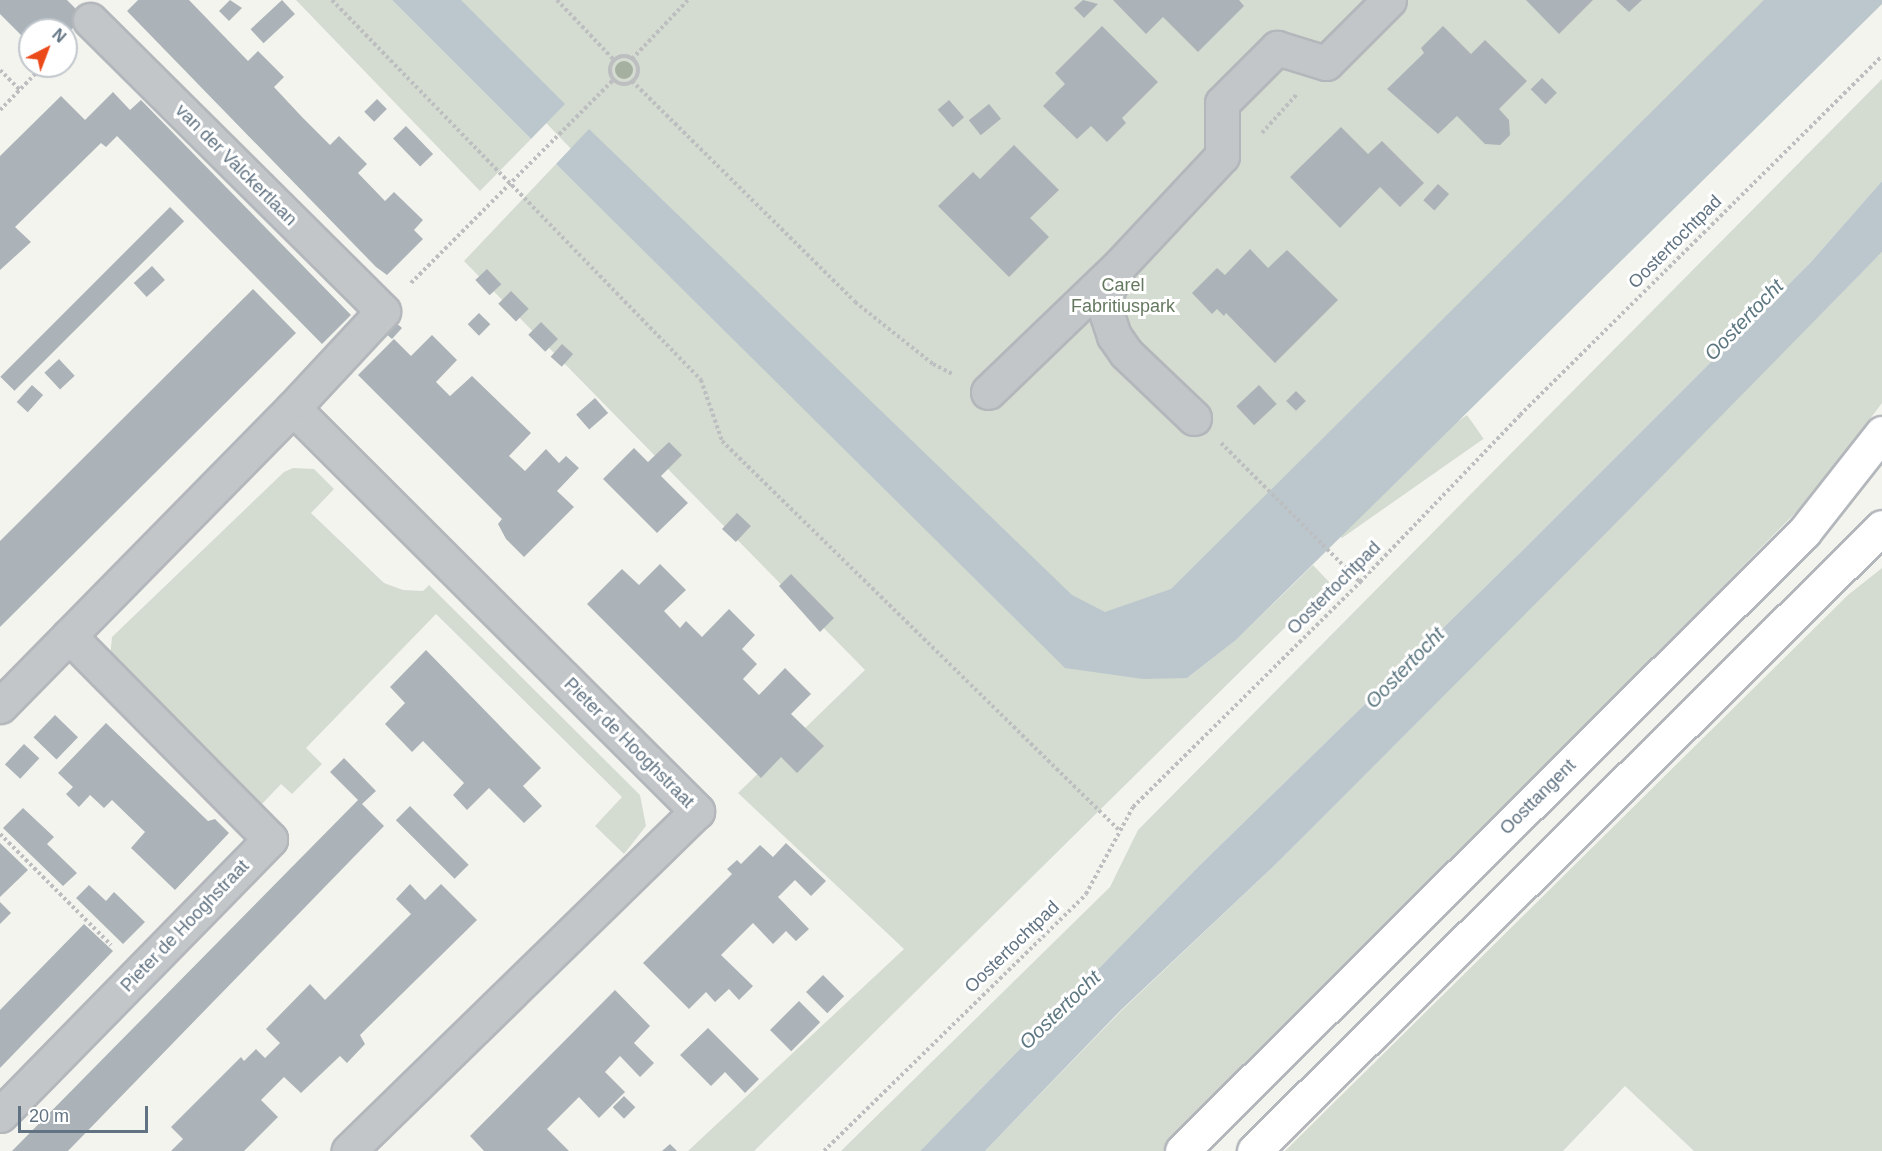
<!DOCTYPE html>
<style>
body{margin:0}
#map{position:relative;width:1882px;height:1151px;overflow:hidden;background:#f4f4ef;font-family:Helvetica,sans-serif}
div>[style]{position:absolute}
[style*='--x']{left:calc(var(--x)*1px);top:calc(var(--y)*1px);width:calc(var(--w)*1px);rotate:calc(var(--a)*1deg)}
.green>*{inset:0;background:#d4dbd0;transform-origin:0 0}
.water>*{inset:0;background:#bbc7cc}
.building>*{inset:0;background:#abb3b8;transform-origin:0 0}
.path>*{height:4px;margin-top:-2px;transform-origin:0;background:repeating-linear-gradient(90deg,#bcbec0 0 3px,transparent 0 6px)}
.path>.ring{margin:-2px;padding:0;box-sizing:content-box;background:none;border:4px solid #bcbec0;border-radius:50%}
.roads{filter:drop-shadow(2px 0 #b3b7bb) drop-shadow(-2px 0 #b3b7bb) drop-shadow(0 2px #b3b7bb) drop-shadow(0 -2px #b3b7bb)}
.minor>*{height:33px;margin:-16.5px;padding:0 16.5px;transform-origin:16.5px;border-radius:16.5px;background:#c3c6c9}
.major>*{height:33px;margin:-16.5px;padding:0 16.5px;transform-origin:16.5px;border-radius:16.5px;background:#fff}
.trees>*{width:18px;height:18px;margin:-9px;border-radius:50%;background:#a5b0a0}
span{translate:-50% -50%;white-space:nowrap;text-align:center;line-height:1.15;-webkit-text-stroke:6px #fff;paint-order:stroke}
.street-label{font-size:18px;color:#617382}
.park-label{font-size:18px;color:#657960}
.water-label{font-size:20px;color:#5c7780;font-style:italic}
.north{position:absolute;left:18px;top:18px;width:60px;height:60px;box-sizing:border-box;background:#fff;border:2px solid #c0c7cd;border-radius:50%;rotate:42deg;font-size:16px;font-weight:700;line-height:24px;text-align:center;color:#617382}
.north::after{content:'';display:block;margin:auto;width:21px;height:27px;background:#eb4918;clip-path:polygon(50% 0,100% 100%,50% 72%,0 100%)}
.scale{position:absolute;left:18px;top:1106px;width:130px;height:27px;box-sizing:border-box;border:3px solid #617382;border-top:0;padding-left:8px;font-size:18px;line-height:21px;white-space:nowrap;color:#617382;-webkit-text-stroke:4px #fff;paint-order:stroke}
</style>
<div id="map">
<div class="green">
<div style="clip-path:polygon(296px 0,392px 0,531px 139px,480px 191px)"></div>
<div style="clip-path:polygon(428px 0,1792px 0,1187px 678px,1236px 640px,1313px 565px,1330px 583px,754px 1151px,688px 1151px,904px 949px,738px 793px,865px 670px,464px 261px,556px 164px,1070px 668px)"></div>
<div style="clip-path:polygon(1882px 79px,1882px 181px,1811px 262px,1525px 548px,1198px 867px,920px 1151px,841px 1151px,1110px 887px,1138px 830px)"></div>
<div style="clip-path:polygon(1882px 252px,1882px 403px,1810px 498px,1321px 996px,1163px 1151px,985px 1151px,1121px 1011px,1276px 864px)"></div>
<div style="left:1467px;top:415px;width:29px;height:173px;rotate:55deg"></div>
<div style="clip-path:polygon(293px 468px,314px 469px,334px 489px,311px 513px,384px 583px,403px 590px,423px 591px,429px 585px,640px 795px,646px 826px,624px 854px,595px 826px,622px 797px,436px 614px,306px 748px,322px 764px,292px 794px,281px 784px,260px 806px,110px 658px,112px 637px,284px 472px)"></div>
<div style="clip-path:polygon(1882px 568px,1882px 1151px,1694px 1151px,1625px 1086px,1563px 1151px,1285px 1151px,1848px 595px)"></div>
</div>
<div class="water">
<div style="clip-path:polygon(392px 0,461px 0,565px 104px,531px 139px)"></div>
<div style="clip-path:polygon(1764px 0,1882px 0,1882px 4px,1236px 640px,1187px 678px,1143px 679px,1065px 668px,556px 164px,589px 129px,1072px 595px,1105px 612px,1171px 589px)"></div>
<div style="clip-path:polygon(1882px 181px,1882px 252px,1612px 527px,1276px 864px,1120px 1011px,985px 1151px,920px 1151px,1198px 867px,1525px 548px,1811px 262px)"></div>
</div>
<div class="building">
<div style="clip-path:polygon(0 0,67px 0,84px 17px,66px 35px,66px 30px,30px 30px,30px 44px,0 14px)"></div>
<div style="clip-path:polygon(138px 0,189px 0,248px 61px,258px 51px,284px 77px,274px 87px,302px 117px,330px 145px,339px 136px,367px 164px,358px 173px,385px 201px,394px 192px,423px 220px,414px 230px,423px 239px,387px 275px,376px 267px,127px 11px)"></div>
<div style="clip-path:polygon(230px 0,242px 8px,229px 21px,219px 11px)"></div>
<div style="left:282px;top:0;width:19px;height:43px;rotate:47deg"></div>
<div style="clip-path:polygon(1083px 0,1098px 4px,1084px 18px,1074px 8px)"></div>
<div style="clip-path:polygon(1113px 0,1239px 0,1244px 6px,1198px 52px,1163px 17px,1146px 34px)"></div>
<div style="clip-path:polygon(1526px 0,1593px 0,1559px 34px)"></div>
<div style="clip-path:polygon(1616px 0,1642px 0,1629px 12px)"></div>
<div style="clip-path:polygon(1102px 26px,1158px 82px,1122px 118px,1126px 123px,1107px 142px,1091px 126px,1077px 139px,1043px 106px,1065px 84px,1055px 73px)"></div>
<div style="clip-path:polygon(1443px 26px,1471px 54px,1485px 40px,1527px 81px,1499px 109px,1509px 120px,1510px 135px,1500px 145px,1485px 144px,1457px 116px,1438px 134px,1387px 89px,1424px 53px,1421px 48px)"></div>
<div style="left:1542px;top:78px;width:21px;height:16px;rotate:45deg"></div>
<div style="clip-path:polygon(113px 92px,130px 110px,141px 100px,351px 315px,322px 344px,117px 136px,106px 147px,101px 143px,15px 227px,31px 242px,0 270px,0 156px,61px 96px,85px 120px)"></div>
<div style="left:377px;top:99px;width:14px;height:18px;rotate:45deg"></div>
<div style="left:949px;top:100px;width:23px;height:15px;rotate:49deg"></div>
<div style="left:989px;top:104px;width:19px;height:26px;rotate:51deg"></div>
<div style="left:406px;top:126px;width:39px;height:18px;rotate:46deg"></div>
<div style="clip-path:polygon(1341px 127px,1368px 154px,1382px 141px,1424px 183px,1400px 207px,1380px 187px,1340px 228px,1290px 177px)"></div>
<div style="clip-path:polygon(1014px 145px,1059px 190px,1030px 218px,1049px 237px,1009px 277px,938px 206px,973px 172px,980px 179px)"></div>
<div style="left:1438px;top:184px;width:15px;height:22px;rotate:42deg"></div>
<div style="left:170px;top:207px;width:20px;height:240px;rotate:45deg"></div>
<div style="clip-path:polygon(1250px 249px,1268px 268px,1287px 250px,1338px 300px,1275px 363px,1226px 313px,1224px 316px,1217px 309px,1212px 314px,1192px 293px,1217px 268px,1225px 275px)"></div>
<div style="left:152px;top:266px;width:19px;height:25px;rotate:47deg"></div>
<div style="left:487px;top:269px;width:21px;height:16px;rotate:47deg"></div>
<div style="clip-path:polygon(253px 289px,296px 333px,0 627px,0 541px)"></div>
<div style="left:511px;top:291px;width:25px;height:18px;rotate:45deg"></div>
<div style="left:479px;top:313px;width:16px;height:16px;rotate:45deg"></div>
<div style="clip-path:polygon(395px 322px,402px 328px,392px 339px,384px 332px)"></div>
<div style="left:541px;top:322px;width:24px;height:18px;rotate:45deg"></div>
<div style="clip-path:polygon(432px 335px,457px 360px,436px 382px,450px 396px,472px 376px,531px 433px,509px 456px,525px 471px,546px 449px,559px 463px,566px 456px,579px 468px,557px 491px,574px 507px,524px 557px,506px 539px,498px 524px,502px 519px,358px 375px,394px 339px,411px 356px)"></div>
<div style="left:562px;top:344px;width:15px;height:17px;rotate:42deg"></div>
<div style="left:59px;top:359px;width:23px;height:20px;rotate:47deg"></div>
<div style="left:32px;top:385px;width:15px;height:23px;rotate:42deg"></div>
<div style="left:1259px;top:385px;width:26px;height:31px;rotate:47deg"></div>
<div style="left:1296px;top:391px;width:14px;height:14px;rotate:45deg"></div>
<div style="left:595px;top:398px;width:20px;height:25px;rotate:49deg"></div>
<div style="clip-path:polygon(669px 442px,682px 455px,661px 476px,688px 503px,657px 533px,603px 479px,634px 448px,648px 462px)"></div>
<div style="left:737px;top:513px;width:19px;height:22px;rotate:43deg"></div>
<div style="clip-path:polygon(660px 564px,686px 590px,664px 611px,680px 628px,686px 621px,702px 637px,729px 609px,755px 635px,742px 649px,757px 664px,743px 679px,759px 695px,785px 668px,811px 694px,791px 714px,824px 746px,797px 773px,781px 757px,761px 778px,587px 604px,622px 569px,639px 585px)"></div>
<div style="clip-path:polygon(791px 574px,834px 618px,820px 632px,779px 586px)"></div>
<div style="clip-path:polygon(426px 650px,541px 768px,523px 786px,542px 806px,524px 823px,489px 788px,467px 810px,453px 795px,464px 783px,423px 741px,412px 752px,385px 724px,405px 703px,390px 687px)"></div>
<div style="left:55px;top:715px;width:32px;height:31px;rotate:44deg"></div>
<div style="clip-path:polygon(106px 723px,208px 821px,215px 819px,229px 833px,175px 890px,131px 848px,145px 832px,112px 800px,104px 808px,90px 795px,79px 807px,66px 794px,73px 787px,58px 773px)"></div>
<div style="left:24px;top:744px;width:21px;height:28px;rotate:43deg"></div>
<div style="clip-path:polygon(344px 758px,376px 791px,362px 804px,384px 826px,68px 1151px,12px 1151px,358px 800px,330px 772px)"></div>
<div style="left:410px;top:806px;width:83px;height:20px;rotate:45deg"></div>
<div style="clip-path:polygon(23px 808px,54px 837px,47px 844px,77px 873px,63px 886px,3px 828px)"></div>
<div style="clip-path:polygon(0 843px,28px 870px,0 897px)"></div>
<div style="clip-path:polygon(786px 843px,826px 881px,811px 896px,795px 880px,778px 897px,809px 929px,796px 941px,786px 931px,773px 944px,753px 923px,721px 955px,753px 986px,739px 1000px,729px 989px,715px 1002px,706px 992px,689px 1009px,643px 963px,732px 874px,727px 869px,737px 860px,741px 864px,760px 845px,773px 857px)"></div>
<div style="clip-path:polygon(410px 884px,425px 900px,441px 884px,477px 920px,360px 1035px,365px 1044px,347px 1063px,340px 1056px,301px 1093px,284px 1077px,261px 1100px,278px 1117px,244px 1151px,171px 1151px,183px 1139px,171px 1127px,241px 1057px,244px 1061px,256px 1049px,265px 1058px,280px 1043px,266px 1029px,310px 984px,325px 1000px,411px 914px,396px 899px)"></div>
<div style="clip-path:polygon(89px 885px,106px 901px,114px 892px,145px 922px,123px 944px,76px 898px)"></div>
<div style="clip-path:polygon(0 902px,11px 913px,0 924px)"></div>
<div style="clip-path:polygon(84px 924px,113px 951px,0 1068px,0 1010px)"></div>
<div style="left:823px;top:975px;width:30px;height:24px;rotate:45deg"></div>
<div style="clip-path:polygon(615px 990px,650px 1026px,634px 1043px,654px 1063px,640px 1077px,620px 1056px,605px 1072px,625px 1092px,599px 1118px,579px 1097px,547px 1129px,569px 1151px,484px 1151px,470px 1136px)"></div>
<div style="left:799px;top:1001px;width:30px;height:41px;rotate:45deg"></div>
<div style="clip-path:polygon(708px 1028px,759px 1079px,745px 1093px,725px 1072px,711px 1086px,680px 1055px)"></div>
<div style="left:624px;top:1096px;width:16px;height:16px;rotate:45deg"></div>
<div style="clip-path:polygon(670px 1144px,677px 1151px,662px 1151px)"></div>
</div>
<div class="path">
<div style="--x:332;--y:0;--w:530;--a:45.84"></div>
<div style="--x:701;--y:380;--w:65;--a:71"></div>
<div style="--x:722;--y:441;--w:557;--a:44.42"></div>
<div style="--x:557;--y:0;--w:83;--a:46.5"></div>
<div class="ring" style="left:610px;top:56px;width:24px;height:24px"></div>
<div style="--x:632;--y:59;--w:81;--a:-46.5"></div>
<div style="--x:0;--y:70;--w:28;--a:45"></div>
<div style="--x:632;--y:81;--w:314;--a:44.7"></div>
<div style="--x:855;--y:302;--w:100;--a:38.5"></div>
<div style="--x:933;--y:364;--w:22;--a:27"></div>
<div style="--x:0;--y:110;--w:62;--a:-45.7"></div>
<div style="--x:1262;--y:133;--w:52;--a:-48.1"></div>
<div style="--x:411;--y:283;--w:288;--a:-45.1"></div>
<div style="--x:1221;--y:443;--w:197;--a:45"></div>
<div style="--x:0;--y:834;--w:157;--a:45"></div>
<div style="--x:824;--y:1151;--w:367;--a:-44.4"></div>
<div style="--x:1086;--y:894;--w:99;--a:-61.6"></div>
<div style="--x:1133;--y:807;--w:320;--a:-44.7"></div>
<div style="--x:1360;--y:582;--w:231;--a:-46.2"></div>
<div style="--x:1520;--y:415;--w:510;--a:-44.76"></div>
</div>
<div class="roads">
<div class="minor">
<div style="--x:988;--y:392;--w:179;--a:-43.9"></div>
<div style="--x:293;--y:408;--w:571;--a:44.93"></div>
<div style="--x:697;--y:811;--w:487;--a:135.7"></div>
<div style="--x:1194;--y:418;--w:94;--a:-136.3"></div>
<div style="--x:1126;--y:353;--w:21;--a:-125"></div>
<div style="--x:1114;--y:336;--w:22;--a:-108"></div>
<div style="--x:1107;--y:315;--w:23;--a:-90"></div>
<div style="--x:1107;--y:292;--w:27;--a:-66"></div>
<div style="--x:1118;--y:267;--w:152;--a:-46.9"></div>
<div style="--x:1222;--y:156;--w:53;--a:-90"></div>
<div style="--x:1222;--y:103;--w:78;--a:-45"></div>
<div style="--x:1277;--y:48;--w:51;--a:17"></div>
<div style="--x:1326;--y:63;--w:89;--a:-45"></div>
<div style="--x:0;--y:706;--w:418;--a:-45.5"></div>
<div style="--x:293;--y:408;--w:132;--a:-47.1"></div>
<div style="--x:383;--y:311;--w:413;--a:-135.2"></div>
<div style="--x:0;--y:1115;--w:386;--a:-45.6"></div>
<div style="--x:270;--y:839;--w:286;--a:-134.7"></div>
</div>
<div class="major">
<div style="--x:1182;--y:1151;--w:878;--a:-44.86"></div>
<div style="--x:1804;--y:532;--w:126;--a:-51.8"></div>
<div style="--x:1254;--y:1151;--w:885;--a:-44.82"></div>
</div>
</div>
<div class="trees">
<div style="left:624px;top:70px"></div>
</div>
<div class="street-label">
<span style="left:236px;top:165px;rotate:45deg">van der Valckertlaan</span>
<span style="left:1675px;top:242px;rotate:-45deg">Oostertochtpad</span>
<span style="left:1334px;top:588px;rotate:-45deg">Oostertochtpad</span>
<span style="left:629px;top:743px;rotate:45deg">Pieter de Hooghstraat</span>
<span style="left:1538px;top:797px;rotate:-45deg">Oosttangent</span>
<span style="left:185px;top:926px;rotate:-46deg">Pieter de Hooghstraat</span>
<span style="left:1012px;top:947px;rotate:-44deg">Oostertochtpad</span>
</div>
<div class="park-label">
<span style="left:1123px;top:296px">Carel<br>Fabritiuspark</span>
</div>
<div class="water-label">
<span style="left:1744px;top:320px;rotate:-46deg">Oostertocht</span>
<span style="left:1405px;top:668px;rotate:-46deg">Oostertocht</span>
<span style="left:1060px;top:1010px;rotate:-44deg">Oostertocht</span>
</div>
<div class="north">N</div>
<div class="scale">20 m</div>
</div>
